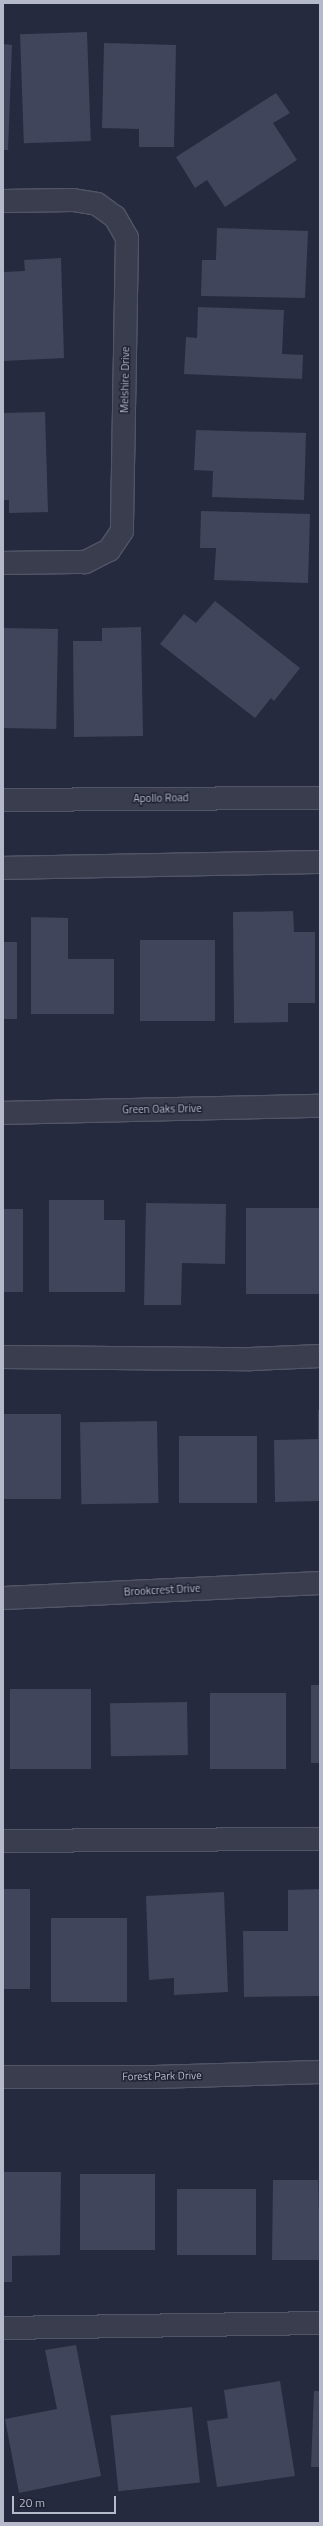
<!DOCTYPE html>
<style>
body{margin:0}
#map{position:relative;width:323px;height:2526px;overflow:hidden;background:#262a3e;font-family:"Titillium Web",sans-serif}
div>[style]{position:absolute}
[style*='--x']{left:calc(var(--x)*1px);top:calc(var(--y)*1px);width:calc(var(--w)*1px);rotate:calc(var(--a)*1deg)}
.building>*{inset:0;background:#40455c;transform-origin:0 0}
.roads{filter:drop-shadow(1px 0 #525566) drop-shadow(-1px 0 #525566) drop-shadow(0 1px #525566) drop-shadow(0 -1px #525566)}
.minor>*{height:22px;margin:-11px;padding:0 11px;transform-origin:11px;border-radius:11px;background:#3a3d4e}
span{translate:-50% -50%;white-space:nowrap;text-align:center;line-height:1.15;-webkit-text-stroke:3px #1f2233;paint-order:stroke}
.street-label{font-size:11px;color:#b6b9c9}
.frame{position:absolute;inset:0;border:4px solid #b6b9c9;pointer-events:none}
.scale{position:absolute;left:12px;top:2496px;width:104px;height:18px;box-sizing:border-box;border:2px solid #b6b9c9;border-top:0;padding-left:5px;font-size:12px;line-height:14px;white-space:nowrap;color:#b6b9c9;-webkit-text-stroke:3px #1f2233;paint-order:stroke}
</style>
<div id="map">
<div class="building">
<div style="left:87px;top:32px;width:109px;height:67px;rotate:88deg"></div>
<div style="clip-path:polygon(104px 43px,176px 45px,174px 147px,139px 147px,139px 129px,102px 128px)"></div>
<div style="clip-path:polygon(3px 44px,12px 45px,8px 150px,3px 150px)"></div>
<div style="clip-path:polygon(276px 93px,290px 113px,273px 123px,297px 160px,225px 207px,207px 180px,195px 188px,176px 157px)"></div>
<div style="clip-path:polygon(217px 228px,308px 231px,305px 298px,201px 296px,202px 260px,216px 260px)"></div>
<div style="clip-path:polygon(61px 258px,64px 358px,3px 361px,3px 272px,25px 271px,24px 260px)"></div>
<div style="clip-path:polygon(198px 307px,284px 310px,282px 354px,303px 355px,302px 379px,184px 374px,186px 337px,197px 338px)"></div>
<div style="clip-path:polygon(45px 412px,48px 512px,9px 513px,9px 500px,3px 500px,3px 413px)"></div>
<div style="clip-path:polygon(196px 430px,306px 433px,304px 500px,212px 497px,213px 471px,194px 470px)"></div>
<div style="clip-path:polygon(201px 511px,310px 514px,308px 583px,214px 580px,216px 548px,200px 548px)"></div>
<div style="clip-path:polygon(215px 601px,300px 668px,274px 701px,271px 698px,255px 718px,160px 644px,184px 614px,196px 623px)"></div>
<div style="clip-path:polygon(141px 627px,143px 736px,74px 737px,73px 641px,102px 641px,102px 628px)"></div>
<div style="left:3px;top:628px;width:55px;height:100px;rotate:1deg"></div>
<div style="clip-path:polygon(293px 911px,294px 932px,315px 932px,315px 1003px,288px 1003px,288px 1022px,234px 1023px,233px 912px)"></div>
<div style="clip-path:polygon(31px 917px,68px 918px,68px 959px,114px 959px,114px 1014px,31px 1014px)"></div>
<div style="left:140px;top:940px;width:75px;height:81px"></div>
<div style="left:3px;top:942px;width:14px;height:77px"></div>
<div style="clip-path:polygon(49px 1200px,104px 1200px,104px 1220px,125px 1220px,125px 1292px,49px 1292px)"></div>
<div style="clip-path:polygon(146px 1203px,226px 1204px,225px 1264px,182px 1263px,181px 1305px,144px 1305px)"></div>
<div style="left:246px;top:1208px;width:74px;height:86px"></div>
<div style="left:3px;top:1209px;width:20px;height:83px"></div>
<div style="clip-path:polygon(318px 1410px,320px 1410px,320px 1501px,275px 1502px,274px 1440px,318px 1439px)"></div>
<div style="left:3px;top:1414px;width:58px;height:85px"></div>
<div style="left:157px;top:1421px;width:82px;height:77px;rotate:89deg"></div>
<div style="left:179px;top:1436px;width:78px;height:67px"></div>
<div style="left:311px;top:1685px;width:9px;height:78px"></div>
<div style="left:91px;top:1689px;width:80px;height:81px;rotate:90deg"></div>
<div style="left:210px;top:1693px;width:76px;height:76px"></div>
<div style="left:187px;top:1702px;width:53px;height:77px;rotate:89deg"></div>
<div style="left:3px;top:1889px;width:27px;height:100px"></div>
<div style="clip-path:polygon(320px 1889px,320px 1996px,244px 1997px,243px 1931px,288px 1931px,288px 1890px)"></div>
<div style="clip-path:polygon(224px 1892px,228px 1992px,174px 1995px,174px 1978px,149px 1980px,146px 1896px)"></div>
<div style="left:51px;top:1918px;width:76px;height:84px"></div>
<div style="clip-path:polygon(318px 2167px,320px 2260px,272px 2260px,273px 2180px,318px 2180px)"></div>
<div style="clip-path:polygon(3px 2172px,61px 2172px,60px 2255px,12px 2256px,12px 2282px,3px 2282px)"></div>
<div style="left:80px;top:2174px;width:75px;height:76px"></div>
<div style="left:177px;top:2189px;width:79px;height:66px"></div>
<div style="clip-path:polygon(76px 2345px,101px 2476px,19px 2493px,5px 2419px,57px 2409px,45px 2350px)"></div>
<div style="clip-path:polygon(280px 2381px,295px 2476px,217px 2487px,207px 2421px,228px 2418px,224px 2390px)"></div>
<div style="clip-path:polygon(314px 2391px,320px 2391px,320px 2467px,311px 2467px)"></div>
<div style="left:192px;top:2407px;width:76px;height:82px;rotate:84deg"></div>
</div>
<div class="roads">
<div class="minor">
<div style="--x:3;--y:201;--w:70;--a:-0.8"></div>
<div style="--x:73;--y:200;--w:24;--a:9"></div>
<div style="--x:97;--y:204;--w:22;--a:36"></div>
<div style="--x:115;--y:217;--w:24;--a:60"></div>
<div style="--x:127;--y:238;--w:293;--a:91"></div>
<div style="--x:122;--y:531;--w:23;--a:124"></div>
<div style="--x:109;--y:550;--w:27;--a:153"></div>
<div style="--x:85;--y:562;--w:82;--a:179.3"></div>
<div style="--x:3;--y:800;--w:317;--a:-0.4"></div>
<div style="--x:3;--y:868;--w:317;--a:-1.1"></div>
<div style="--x:3;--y:1113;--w:317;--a:-1.3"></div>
<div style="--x:3;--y:1357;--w:248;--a:0.5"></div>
<div style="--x:251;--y:1359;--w:69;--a:-2.5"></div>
<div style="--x:3;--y:1598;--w:317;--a:-2.7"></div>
<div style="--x:3;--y:1841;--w:317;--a:-0.4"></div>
<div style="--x:3;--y:2077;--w:152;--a:0"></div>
<div style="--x:155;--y:2077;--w:165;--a:-1.7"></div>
<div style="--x:3;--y:2328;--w:317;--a:-0.9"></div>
</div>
</div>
<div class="street-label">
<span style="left:125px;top:380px;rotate:-89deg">Melshire Drive</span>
<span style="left:161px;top:798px;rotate:-1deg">Apollo Road</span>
<span style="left:162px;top:1109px;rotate:-1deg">Green Oaks Drive</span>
<span style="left:162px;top:1590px;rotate:-3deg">Brookcrest Drive</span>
<span style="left:162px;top:2076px;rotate:-1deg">Forest Park Drive</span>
</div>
<div class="frame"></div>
<div class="scale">20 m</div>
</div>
